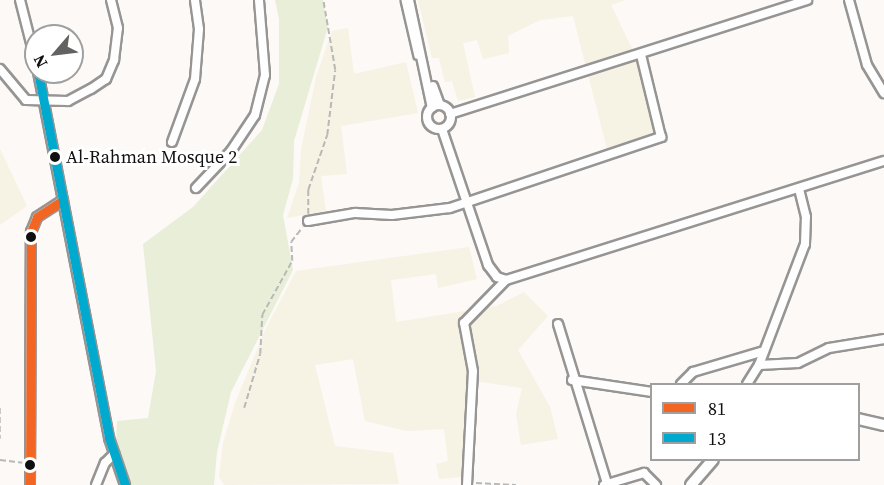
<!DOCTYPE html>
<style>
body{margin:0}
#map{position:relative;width:884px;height:485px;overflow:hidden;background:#fcf9f6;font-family:"Source Serif 4",serif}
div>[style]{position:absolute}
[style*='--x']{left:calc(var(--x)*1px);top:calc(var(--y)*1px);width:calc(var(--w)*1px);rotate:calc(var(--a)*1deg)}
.farmland>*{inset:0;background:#f6f2e4}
.green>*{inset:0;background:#e8eed8}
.path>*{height:1.5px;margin-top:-0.75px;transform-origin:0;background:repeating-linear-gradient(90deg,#b9b8b8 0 6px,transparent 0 9px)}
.roads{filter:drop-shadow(2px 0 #969594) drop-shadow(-2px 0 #969594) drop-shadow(0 2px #969594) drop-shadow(0 -2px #969594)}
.service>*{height:4.5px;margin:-2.25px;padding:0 2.25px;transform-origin:2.25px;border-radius:2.25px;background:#fffefe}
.minor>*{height:8px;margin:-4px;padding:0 4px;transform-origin:4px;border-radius:4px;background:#fffefe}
.minor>.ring{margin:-4px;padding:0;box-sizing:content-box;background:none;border:8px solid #fffefe;border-radius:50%}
.tertiary>*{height:10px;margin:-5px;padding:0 5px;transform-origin:5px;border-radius:5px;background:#fffefe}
.bus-1>*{height:9px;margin:-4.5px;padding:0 4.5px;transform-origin:4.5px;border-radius:4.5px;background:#f26522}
.bus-2>*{height:9px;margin:-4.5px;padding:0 4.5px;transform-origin:4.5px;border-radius:4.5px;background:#00a9ce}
.dots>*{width:16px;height:16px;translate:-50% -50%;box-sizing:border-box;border:3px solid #fff;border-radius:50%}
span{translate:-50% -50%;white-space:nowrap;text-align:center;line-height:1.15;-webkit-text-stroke:6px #fff;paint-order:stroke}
.bus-label{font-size:18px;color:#101010}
.left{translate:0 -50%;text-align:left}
.legend{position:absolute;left:650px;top:383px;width:210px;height:78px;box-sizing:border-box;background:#fff;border:2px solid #9f9f9f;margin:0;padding:8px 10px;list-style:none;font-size:18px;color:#101010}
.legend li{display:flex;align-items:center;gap:12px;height:30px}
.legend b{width:30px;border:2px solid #9f9f9f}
.north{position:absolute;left:24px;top:24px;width:60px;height:60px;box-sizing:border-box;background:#fff;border:2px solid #9f9f9f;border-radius:50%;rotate:242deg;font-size:16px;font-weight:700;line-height:24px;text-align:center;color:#101010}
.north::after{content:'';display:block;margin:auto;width:21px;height:27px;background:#636260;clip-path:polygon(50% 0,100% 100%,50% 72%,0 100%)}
</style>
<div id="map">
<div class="farmland">
<div style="clip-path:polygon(418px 0,625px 0,611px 5px,641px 67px,656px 136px,607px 149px,573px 16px,540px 20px,508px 36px,509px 53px,483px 59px,477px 40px,463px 43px,475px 97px,458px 101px,452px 81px,445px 82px,439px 58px,432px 58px)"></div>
<div style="clip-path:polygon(348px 28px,354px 74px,406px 62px,418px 113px,341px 126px,347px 174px,321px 176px,326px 211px,287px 218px,299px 183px,301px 150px,316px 77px,332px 31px)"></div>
<div style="clip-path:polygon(0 149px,27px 206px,0 225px)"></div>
<div style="clip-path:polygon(469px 247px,477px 279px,438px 288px,436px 274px,391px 280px,396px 322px,497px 306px,524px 292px,548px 316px,518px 350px,550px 407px,558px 439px,521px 445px,516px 414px,522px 388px,475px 381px,471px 476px,439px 479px,436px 464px,448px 461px,444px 429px,407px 431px,365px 421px,353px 359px,315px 365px,335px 446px,393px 453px,399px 484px,224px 485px,219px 477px,223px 443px,235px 403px,266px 328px,296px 271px)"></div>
</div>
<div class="green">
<div style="clip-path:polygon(275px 0,323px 0,328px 27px,294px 141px,293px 179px,283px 215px,293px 270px,231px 392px,217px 452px,214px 485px,123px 485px,115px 472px,117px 421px,148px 418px,156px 371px,143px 244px,193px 207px,262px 130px,279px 84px,279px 19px)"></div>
</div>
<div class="path">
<div style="--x:308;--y:214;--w:24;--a:-90"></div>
<div style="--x:308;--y:190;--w:58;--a:-70.9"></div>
<div style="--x:327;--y:135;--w:65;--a:-83"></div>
<div style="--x:335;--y:70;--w:71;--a:-99.7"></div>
<div style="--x:0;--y:408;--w:31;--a:90"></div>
<div style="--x:244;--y:408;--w:56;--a:-73.5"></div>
<div style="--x:260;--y:354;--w:39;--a:-87"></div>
<div style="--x:262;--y:315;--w:62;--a:-60.9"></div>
<div style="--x:292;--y:261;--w:19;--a:-93"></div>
<div style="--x:291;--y:242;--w:18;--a:-52"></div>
<div style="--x:0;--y:460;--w:23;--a:7"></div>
<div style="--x:476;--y:483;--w:40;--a:2.9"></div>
</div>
<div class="roads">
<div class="service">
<div style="--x:404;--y:0;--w:57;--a:76.9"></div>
</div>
<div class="minor">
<div style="--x:20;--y:0;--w:65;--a:75.7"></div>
<div style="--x:409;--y:0;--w:110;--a:78"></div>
<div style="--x:849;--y:0;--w:67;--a:74.5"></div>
<div style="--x:867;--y:65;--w:33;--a:59"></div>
<div style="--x:0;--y:69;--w:40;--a:50"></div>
<div style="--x:26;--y:100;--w:42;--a:1.4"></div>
<div style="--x:68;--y:101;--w:26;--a:-28"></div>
<div style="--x:91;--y:89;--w:18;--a:-34"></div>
<div style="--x:106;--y:79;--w:21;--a:-67"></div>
<div style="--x:114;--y:60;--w:32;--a:-83"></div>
<div style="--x:118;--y:28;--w:29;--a:-104"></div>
<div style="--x:38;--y:72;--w:373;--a:79"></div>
<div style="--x:109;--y:438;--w:50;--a:71.2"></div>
<div style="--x:433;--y:86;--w:20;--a:70"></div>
<div class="ring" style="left:427px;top:105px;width:16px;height:16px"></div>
<div style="--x:450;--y:114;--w:375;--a:-17.7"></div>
<div style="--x:442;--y:129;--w:144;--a:71.3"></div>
<div style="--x:488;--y:265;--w:15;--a:53"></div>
<div style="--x:497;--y:277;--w:9;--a:18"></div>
<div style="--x:506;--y:280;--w:396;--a:-17.5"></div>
<div style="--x:172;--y:142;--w:67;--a:-69.9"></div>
<div style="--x:195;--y:79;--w:50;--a:-85.4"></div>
<div style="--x:199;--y:29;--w:29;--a:-98"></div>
<div style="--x:196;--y:188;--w:51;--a:-46.6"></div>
<div style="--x:231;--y:151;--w:43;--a:-56.3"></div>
<div style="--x:255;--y:115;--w:41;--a:-76"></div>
<div style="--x:265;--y:75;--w:75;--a:-94.6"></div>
<div style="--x:308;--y:221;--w:48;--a:-9.7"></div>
<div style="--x:355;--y:213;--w:37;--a:3"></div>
<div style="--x:392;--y:215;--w:58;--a:-6.9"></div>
<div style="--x:450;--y:208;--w:223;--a:-18.6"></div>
<div style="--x:661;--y:137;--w:84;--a:-103.7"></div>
<div style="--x:558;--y:324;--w:166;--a:72.9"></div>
<div style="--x:759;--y:365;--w:39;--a:-3"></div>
<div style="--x:798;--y:363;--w:34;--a:-26"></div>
<div style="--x:829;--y:348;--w:56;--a:-9.3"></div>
<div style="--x:572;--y:380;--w:81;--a:8.5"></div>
<div style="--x:681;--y:384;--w:17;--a:-45"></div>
<div style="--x:693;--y:372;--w:71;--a:-16.4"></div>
<div style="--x:747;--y:384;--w:22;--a:-58"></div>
<div style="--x:759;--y:365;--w:129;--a:-69.2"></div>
<div style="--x:805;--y:244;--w:27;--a:-88"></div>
<div style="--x:806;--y:217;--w:29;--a:-104"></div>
<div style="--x:30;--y:485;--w:253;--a:-89.8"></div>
<div style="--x:31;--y:232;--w:16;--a:-68"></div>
<div style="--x:37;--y:217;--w:31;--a:-33"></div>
<div style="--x:96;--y:485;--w:24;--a:-68"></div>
<div style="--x:105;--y:463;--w:13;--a:-45"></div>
<div style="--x:467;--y:485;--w:114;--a:-87"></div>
<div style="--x:473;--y:371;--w:49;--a:-100.6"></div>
<div style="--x:464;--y:323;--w:60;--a:-45.7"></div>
<div style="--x:604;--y:485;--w:42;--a:-16.7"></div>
<div style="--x:644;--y:473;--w:17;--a:45"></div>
</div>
<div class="tertiary">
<div style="--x:858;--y:419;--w:27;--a:13"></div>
<div style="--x:691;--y:485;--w:33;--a:-49"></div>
</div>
</div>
<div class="bus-1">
<div style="--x:30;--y:485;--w:253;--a:-89.8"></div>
<div style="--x:31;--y:232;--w:16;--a:-68"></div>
<div style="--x:37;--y:217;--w:31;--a:-33"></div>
</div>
<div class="bus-2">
<div style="--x:38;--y:72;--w:373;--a:79"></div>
<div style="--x:109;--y:438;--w:50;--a:71.2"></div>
</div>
<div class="dots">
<div style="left:55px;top:157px;background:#101010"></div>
<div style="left:31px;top:237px;background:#101010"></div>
<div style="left:30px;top:465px;background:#101010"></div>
</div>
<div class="bus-label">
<span class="left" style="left:66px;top:157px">Al-Rahman Mosque 2</span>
</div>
<ul class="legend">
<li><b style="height:8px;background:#f26522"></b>81</li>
<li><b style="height:8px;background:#00a9ce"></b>13</li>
</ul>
<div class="north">N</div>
</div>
